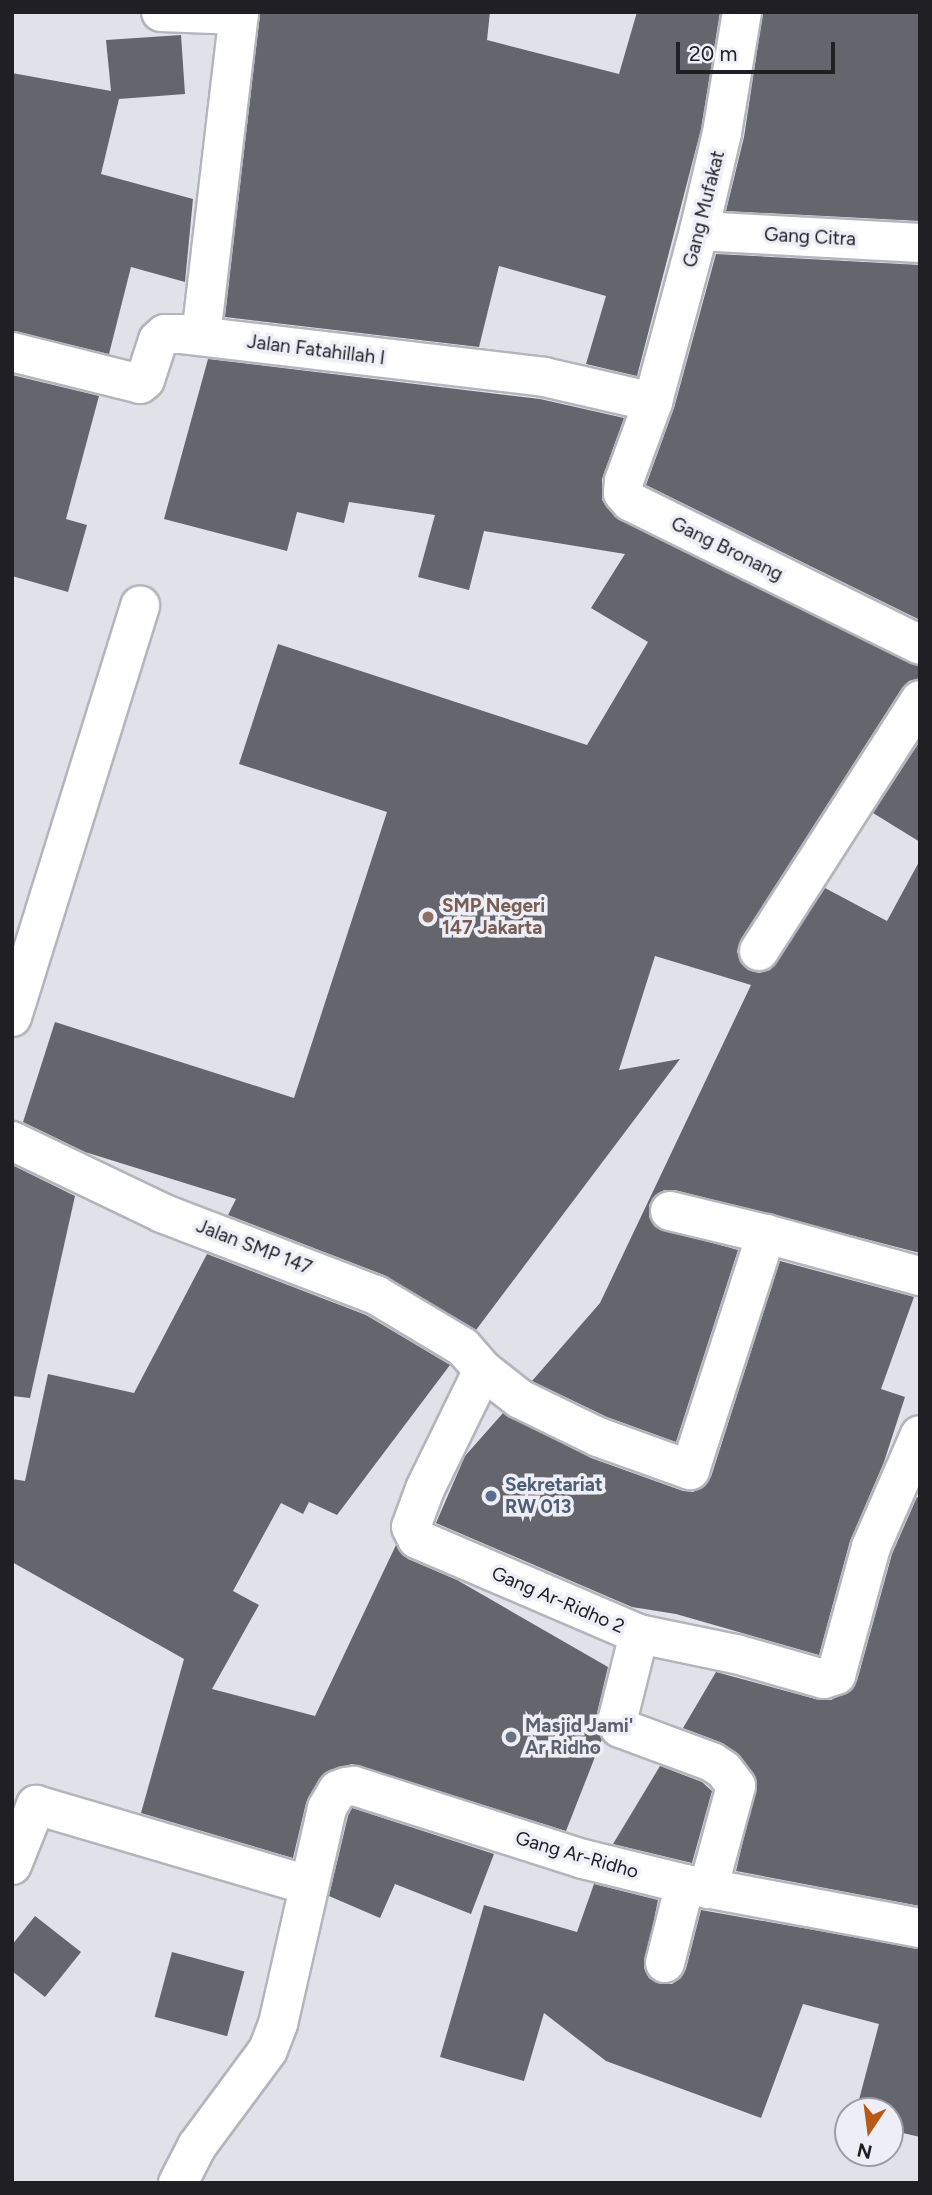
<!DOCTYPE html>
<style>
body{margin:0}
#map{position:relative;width:932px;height:2195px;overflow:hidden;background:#e1e1ea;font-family:Figtree,sans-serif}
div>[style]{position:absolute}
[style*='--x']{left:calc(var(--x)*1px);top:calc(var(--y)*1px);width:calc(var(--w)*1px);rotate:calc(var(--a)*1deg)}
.building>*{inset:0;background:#65656d;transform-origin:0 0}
.roads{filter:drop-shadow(2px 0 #b4b4bd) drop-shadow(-2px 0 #b4b4bd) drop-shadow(0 2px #b4b4bd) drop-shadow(0 -2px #b4b4bd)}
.minor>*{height:38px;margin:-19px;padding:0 19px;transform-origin:19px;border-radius:19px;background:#fff}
.dots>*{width:19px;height:19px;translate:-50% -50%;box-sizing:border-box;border:4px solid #eeeef7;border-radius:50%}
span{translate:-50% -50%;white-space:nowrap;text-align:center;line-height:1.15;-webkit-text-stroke:7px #eeeef7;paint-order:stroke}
.street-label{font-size:19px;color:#202024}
.education-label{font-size:19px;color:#785e54;font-weight:700}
.left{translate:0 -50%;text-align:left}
.service-label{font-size:19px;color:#4e5e75;font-weight:700}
.worship-label{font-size:19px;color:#5b616d;font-weight:700}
.frame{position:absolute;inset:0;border:14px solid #202024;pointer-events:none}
.north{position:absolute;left:834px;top:2097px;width:70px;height:70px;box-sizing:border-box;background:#eeeef7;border:2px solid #9c9ca3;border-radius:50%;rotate:193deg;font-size:19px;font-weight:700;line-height:28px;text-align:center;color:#202024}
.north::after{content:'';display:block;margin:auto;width:24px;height:32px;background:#b95916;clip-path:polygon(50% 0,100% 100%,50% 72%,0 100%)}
.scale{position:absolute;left:676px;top:42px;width:159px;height:32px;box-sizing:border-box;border:4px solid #202024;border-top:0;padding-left:9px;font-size:21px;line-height:24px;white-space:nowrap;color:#202024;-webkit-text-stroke:5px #eeeef7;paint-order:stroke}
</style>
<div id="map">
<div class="building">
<div style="clip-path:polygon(260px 12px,490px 12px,487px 40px,619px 74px,637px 12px,720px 12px,701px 129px,637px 376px,586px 364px,606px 296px,499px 266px,479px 347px,225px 317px)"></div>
<div style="clip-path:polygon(763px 12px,920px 12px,920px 221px,726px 211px,744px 137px)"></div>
<div style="clip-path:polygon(181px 35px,185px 94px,119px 99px,101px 174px,193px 199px,185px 282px,131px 267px,109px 354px,12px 331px,12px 73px,111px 91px,106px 40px)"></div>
<div style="clip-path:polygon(716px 254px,920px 265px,920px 620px,646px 485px,674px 408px)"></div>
<div style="clip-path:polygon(208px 359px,540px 399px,624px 418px,602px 479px,602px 500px,615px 517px,920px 667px,920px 678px,909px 681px,902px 688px,741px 939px,737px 951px,740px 962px,748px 970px,759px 973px,770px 970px,825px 888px,887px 921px,920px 860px,920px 1253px,675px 1190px,664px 1190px,655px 1196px,649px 1205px,649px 1217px,655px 1227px,738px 1250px,676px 1442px,607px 1417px,532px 1381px,600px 1303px,751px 985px,655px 956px,619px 1070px,680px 1059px,476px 1330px,384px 1275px,228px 1215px,236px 1199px,85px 1152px,23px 1122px,55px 1022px,294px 1098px,387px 812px,239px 764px,278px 644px,587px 745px,648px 642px,591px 608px,625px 554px,484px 531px,469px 590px,418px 577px,435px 515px,349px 502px,344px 523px,297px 512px,287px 551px,164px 519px)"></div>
<div style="clip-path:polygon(12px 375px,99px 396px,66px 519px,87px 525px,68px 592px,12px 576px)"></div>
<div style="clip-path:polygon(920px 741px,920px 842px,873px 813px)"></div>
<div style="clip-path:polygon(12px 1165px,75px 1196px,30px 1398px,12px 1396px)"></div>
<div style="clip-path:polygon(207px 1254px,366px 1315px,450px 1365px,337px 1515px,309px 1502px,303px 1514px,281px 1503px,233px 1591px,259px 1605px,212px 1689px,315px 1716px,396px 1545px,408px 1559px,457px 1580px,608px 1667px,597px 1713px,602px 1739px,566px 1831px,352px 1764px,330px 1770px,319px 1779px,306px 1803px,293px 1858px,141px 1813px,184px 1659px,12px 1562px,12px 1479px,25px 1481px,48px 1374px,134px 1393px)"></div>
<div style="clip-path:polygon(780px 1261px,914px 1297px,881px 1389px,905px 1397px,884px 1462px,850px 1541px,819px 1655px,676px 1614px,632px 1607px,436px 1523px,465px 1456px,503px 1413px,591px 1458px,683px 1491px,693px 1492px,704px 1487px,711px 1477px)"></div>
<div style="clip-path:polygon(917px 1497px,920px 1499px,920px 1906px,736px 1871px,757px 1781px,736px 1752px,720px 1742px,683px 1728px,716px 1672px,819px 1700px,831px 1700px,851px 1690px,857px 1681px,892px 1554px)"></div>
<div style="clip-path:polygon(660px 1766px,702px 1782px,712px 1791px,692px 1863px,613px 1844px)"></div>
<div style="clip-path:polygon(352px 1808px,494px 1854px,471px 1914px,395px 1884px,380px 1918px,329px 1896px,348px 1816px)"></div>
<div style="clip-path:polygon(594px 1884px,658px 1900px,644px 1968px,649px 1978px,660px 1984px,672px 1984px,681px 1978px,686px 1969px,701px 1910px,920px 1949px,920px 2137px,890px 2130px,890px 2111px,856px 2111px,879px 2024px,803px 2004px,761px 2118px,606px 2061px,544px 2013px,524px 2081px,440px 2057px,484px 1905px,577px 1932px)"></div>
<div style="clip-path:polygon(35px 1916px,81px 1952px,45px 1997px,12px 1971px,12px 1945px)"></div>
<div style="left:172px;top:1952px;width:75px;height:67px;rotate:15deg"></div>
</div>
<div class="roads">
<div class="minor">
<div style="--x:161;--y:12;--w:78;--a:2.2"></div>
<div style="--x:742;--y:12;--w:123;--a:99.4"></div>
<div style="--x:722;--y:133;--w:101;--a:103.2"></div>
<div style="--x:699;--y:231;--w:177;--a:105.1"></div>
<div style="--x:653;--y:402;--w:84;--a:110.2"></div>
<div style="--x:624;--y:481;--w:12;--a:95"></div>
<div style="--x:623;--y:493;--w:12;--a:48"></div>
<div style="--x:631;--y:502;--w:322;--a:26.3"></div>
<div style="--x:699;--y:231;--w:221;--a:3.1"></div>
<div style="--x:201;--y:336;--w:326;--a:-83.3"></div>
<div style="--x:12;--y:352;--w:132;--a:14"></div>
<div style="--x:140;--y:384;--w:6;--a:-39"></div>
<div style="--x:145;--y:380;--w:42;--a:-72"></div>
<div style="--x:158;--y:340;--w:9;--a:-41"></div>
<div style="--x:165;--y:334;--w:15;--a:0"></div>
<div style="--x:180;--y:334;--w:367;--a:6.7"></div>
<div style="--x:544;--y:377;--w:112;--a:12.9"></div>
<div style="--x:759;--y:951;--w:298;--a:-57.3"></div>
<div style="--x:12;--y:1017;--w:431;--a:-72.7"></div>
<div style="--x:12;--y:1141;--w:166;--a:25.6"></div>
<div style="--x:162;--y:1213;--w:229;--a:21"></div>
<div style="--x:376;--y:1295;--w:101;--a:30.9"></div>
<div style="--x:463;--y:1347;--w:30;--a:49"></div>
<div style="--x:483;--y:1370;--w:47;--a:38.1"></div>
<div style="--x:520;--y:1399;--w:87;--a:26"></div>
<div style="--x:598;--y:1437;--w:98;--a:19.7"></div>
<div style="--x:690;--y:1470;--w:248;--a:-72.1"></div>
<div style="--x:766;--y:1234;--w:160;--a:15.3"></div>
<div style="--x:670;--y:1211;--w:99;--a:13.5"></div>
<div style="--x:483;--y:1370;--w:132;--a:116"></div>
<div style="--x:425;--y:1489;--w:40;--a:110.2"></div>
<div style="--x:411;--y:1527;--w:13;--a:63"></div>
<div style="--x:417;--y:1539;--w:241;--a:23.2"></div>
<div style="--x:639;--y:1634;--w:99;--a:11.7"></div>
<div style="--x:736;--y:1654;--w:91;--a:15.9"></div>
<div style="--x:824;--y:1679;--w:13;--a:-18"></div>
<div style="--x:836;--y:1675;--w:133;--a:-74.7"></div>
<div style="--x:871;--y:1547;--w:122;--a:-66.4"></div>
<div style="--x:639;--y:1634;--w:87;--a:104"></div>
<div style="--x:618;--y:1718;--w:10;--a:79"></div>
<div style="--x:620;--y:1728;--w:98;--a:20.3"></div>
<div style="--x:712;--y:1762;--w:14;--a:34"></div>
<div style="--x:724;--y:1770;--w:20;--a:53"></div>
<div style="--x:736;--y:1786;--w:107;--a:105.2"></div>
<div style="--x:12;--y:1865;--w:65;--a:-68.2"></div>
<div style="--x:36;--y:1805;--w:284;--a:16.4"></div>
<div style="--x:665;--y:1963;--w:81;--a:-75.8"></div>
<div style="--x:178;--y:2183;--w:42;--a:-62.8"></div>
<div style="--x:197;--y:2146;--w:119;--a:-53.5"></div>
<div style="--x:268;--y:2050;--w:28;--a:-69"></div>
<div style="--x:278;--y:2024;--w:221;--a:-77.2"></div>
<div style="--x:327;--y:1808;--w:21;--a:-59"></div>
<div style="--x:338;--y:1790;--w:9;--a:-21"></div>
<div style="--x:346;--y:1787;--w:8;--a:-7"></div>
<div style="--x:354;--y:1786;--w:240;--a:17.7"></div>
<div style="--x:583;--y:1859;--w:105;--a:13.8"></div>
<div style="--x:685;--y:1884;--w:239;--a:10.6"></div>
</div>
</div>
<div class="dots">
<div style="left:428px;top:917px;background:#8d6e63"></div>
<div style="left:491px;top:1496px;background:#5c6f8a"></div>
<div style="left:511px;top:1737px;background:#6b7280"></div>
</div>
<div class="street-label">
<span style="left:704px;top:209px;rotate:-76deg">Gang Mufakat</span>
<span style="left:810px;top:237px;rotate:3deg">Gang Citra</span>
<span style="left:316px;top:350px;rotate:7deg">Jalan Fatahillah I</span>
<span style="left:727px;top:549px;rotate:26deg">Gang Bronang</span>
<span style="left:254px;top:1247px;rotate:21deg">Jalan SMP 147</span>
<span style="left:558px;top:1600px;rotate:23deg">Gang Ar-Ridho 2</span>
<span style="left:577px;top:1855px;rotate:16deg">Gang Ar-Ridho</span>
</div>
<div class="education-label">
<span class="left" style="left:442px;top:917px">SMP Negeri<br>147 Jakarta</span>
</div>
<div class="service-label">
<span class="left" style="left:505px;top:1496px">Sekretariat<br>RW 013</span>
</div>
<div class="worship-label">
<span class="left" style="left:525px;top:1737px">Masjid Jami'<br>Ar Ridho</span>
</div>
<div class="frame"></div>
<div class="north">N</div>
<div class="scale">20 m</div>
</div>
